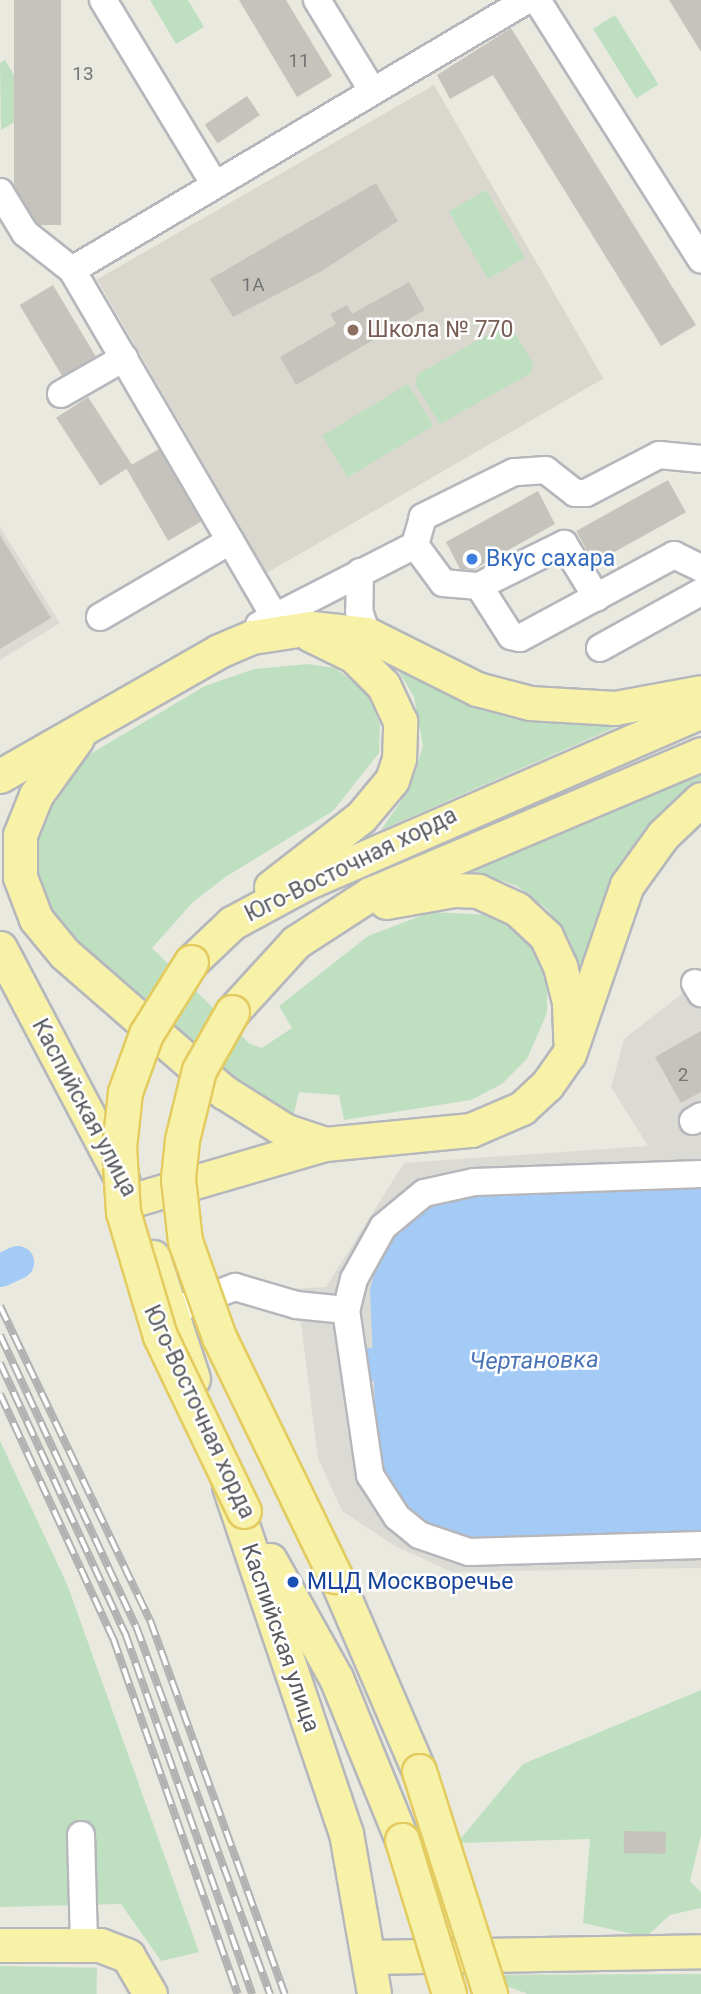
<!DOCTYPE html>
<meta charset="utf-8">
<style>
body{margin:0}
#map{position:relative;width:701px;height:1994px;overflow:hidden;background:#eae9e0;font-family:Roboto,sans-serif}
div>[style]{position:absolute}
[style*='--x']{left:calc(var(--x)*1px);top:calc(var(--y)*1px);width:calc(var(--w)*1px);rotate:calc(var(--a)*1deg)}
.industrial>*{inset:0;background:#dcdad4}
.education>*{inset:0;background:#dad8ce;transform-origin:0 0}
.green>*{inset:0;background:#bee0c1;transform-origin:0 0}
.water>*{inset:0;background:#a4caf6}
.river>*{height:33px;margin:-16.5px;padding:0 16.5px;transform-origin:16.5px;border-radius:16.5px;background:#a4caf6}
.building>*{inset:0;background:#c6c3bc;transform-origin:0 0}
.roads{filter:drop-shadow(2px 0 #b5b7bc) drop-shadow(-2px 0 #b5b7bc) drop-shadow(0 2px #b5b7bc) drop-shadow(0 -2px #b5b7bc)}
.minor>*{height:26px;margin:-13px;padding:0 13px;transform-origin:13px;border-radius:13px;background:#fff}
.major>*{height:33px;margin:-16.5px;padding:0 16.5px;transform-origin:16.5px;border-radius:16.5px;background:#f7f2a8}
.rail>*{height:8px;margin-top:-4px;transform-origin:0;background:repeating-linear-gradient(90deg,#fff 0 16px,#b0b1b1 0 32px);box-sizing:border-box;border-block:2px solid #b0b1b1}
.bridges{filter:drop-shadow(2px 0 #e3cb60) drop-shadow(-2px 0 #e3cb60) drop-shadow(0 2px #e3cb60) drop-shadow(0 -2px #e3cb60)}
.major-bridge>*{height:33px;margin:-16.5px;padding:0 16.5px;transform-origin:16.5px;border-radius:16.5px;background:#f7f2a8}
.dots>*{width:19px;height:19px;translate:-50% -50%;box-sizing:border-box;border:4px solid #fff;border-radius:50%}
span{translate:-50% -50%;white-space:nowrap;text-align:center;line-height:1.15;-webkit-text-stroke:5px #fff;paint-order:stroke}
.number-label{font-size:19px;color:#747576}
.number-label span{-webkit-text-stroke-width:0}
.education-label{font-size:23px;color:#785e54}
.left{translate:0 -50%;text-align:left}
.shop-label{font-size:23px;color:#366cbe}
.street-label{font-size:23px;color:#595b5f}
.transit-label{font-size:23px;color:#164399}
.water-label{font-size:24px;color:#4a74b6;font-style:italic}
</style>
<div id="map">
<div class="industrial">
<div style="clip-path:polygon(0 527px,60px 623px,0 660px)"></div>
<div style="clip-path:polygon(701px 979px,701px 1568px,452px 1572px,393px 1545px,342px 1511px,318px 1458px,300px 1316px,291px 1289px,326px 1287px,404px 1163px,648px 1146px,611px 1087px,624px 1039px)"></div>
</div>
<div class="education">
<div style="left:434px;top:85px;width:339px;height:389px;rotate:60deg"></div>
</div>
<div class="green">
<div style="clip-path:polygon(150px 0,188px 0,204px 27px,176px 44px)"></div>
<div style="left:615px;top:15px;width:82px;height:26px;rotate:58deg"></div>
<div style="clip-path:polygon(5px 60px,35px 110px,1px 130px,0 63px)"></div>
<div style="left:486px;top:190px;width:78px;height:43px;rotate:60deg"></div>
<div style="clip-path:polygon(509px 323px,533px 363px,531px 373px,440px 424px,415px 384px,418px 374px)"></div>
<div style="left:408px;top:384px;width:49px;height:100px;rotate:59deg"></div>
<div style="clip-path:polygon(308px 664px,335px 668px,366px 691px,380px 724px,379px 753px,333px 811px,227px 876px,193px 902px,152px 948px,250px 1044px,262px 1048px,292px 1028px,279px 1006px,368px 936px,431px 912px,493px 915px,512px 925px,535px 951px,547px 983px,547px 1013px,527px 1059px,502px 1084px,471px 1100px,344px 1120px,339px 1095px,299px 1092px,293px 1117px,279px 1115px,97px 971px,34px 893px,30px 828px,75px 763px,205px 686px,254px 669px)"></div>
<div style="clip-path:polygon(395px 665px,621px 720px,623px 724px,381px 830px,408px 791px,423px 746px,414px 697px)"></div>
<div style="clip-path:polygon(701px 773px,701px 785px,582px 981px,569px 938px,548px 910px,517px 886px,473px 871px)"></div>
<div style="clip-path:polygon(0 1441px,67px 1584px,199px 1952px,161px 1961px,121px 1904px,0 1907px)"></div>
<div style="clip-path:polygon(701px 1690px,701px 1835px,690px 1881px,701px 1892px,701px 1908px,670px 1915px,646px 1937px,583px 1923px,590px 1839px,457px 1843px,523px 1764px)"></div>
<div style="left:0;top:1966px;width:97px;height:28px;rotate:1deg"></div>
<div style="clip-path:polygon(701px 1974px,701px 1994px,528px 1994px,476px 1975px)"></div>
</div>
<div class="water">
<div style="clip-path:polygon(701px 1183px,701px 1343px,380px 1351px,382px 1375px,701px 1369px,701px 1533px,467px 1540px,415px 1519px,378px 1473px,370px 1290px,384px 1236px,438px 1196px)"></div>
</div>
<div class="river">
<div style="--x:0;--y:1270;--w:19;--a:-25"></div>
<div style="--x:367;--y:1364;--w:334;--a:-1.2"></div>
</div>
<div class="building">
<div style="left:14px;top:0;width:47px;height:225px"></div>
<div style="clip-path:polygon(239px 0,286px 0,332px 76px,297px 97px)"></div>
<div style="clip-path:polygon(669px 0,701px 0,701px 52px)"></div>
<div style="clip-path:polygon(511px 28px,696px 325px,661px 346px,493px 75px,450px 99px,437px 75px)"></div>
<div style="left:247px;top:96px;width:23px;height:51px;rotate:56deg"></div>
<div style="clip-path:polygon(376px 183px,398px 221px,322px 271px,233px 317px,210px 279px)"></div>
<div style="clip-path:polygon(409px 282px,425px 310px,296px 385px,280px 357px,336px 324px,330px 314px,347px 305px,352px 314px)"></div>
<div style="left:53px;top:285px;width:83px;height:39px;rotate:59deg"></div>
<div style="left:88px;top:397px;width:81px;height:38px;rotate:57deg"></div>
<div style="left:159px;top:449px;width:84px;height:38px;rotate:60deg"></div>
<div style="left:668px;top:480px;width:37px;height:105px;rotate:61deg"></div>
<div style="clip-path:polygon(538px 491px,555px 524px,473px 570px,460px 569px,446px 542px)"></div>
<div style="clip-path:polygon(0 535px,51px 618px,0 649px)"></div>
<div style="clip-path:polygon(701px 1031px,701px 1092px,681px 1103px,655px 1057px)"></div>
<div style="left:624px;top:1831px;width:42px;height:22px;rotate:1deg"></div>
</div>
<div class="roads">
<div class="minor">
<div style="--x:103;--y:0;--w:214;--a:58.8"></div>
<div style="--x:317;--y:0;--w:105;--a:58.6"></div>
<div style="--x:537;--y:0;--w:307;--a:57.7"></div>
<div style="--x:0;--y:192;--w:48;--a:58.6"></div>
<div style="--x:25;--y:233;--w:60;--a:38.2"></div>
<div style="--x:72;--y:270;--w:400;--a:59.7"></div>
<div style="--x:72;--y:270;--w:529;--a:-30.69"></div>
<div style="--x:61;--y:394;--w:73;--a:-29.7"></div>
<div style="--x:701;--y:459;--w:42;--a:-174.6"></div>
<div style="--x:659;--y:455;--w:82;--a:152.5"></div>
<div style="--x:586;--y:493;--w:11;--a:180"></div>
<div style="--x:575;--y:493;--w:37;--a:-142"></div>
<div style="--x:546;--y:470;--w:32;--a:176"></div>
<div style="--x:514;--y:472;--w:102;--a:153.7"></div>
<div style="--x:423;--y:517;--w:29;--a:106"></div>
<div style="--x:415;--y:545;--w:47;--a:53.6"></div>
<div style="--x:443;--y:583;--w:36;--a:5"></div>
<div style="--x:479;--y:586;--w:59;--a:57.4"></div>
<div style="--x:511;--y:636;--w:9;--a:13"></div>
<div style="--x:520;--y:638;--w:175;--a:-28.3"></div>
<div style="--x:674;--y:555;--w:30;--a:26"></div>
<div style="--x:360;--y:572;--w:39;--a:91"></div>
<div style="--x:359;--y:611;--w:24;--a:71"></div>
<div style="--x:479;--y:586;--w:95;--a:-26.3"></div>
<div style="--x:564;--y:544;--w:63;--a:58.6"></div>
<div style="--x:100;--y:617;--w:151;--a:-30.3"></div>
<div style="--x:259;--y:625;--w:175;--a:-27.1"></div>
<div style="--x:600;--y:648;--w:115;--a:-29"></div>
<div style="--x:695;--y:983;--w:12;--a:59"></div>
<div style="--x:693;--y:1121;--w:9;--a:-32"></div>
<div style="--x:701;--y:1174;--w:227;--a:178"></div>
<div style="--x:474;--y:1182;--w:51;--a:167.6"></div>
<div style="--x:424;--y:1193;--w:53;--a:140.3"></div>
<div style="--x:383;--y:1227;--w:60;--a:119.1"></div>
<div style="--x:354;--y:1279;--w:32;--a:104"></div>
<div style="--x:346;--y:1310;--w:167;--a:81.7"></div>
<div style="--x:370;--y:1475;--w:50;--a:57.3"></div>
<div style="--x:397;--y:1517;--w:28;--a:39"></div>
<div style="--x:419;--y:1535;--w:53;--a:18.8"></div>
<div style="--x:469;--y:1552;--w:232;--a:-1.7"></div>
<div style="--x:170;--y:1312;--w:70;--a:-21"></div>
<div style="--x:235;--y:1287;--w:64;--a:16.4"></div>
<div style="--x:296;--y:1305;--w:50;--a:5.7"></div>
<div style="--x:81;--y:1835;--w:110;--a:88.4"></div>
</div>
<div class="major">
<div style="--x:77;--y:738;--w:70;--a:125.7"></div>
<div style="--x:36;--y:795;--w:43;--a:111.8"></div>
<div style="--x:20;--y:835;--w:42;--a:90"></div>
<div style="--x:20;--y:877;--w:45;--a:69.1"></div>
<div style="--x:36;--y:919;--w:45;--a:50.4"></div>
<div style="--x:65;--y:954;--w:211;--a:41"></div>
<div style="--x:224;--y:1092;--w:73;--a:32.2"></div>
<div style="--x:286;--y:1131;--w:41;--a:18.4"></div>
<div style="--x:0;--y:776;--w:252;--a:-29.7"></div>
<div style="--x:219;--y:651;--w:36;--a:-23"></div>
<div style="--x:252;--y:637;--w:60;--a:-8.7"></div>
<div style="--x:311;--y:628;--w:56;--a:6.1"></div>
<div style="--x:367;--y:634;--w:123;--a:26.6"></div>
<div style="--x:477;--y:689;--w:55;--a:14.8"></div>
<div style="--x:530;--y:703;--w:85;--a:3.4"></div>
<div style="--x:615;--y:708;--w:87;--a:-10.5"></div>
<div style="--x:271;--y:887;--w:114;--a:-37.9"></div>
<div style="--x:361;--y:817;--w:48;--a:-50"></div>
<div style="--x:392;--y:780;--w:22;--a:-72"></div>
<div style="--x:399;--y:759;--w:38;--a:-88"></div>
<div style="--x:400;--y:721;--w:40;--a:-115"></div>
<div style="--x:383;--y:685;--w:41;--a:-135"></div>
<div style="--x:354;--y:656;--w:48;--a:-154"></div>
<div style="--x:386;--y:902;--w:69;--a:-10"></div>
<div style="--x:454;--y:890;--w:24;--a:2"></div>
<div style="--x:478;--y:891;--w:43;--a:24.8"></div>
<div style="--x:517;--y:909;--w:40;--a:43"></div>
<div style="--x:546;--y:936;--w:33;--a:65"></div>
<div style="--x:560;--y:966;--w:38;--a:76"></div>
<div style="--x:569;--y:1003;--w:38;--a:88"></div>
<div style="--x:0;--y:948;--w:263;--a:62.2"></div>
<div style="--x:191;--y:962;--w:57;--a:-43.6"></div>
<div style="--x:232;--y:923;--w:84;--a:-28.4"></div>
<div style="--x:306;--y:883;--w:431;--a:-23.5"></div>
<div style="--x:232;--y:1012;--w:95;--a:-47.6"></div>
<div style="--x:296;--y:942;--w:88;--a:-33"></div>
<div style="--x:370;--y:894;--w:359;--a:-22.9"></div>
<div style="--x:133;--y:1200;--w:200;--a:-16.3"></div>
<div style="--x:325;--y:1144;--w:147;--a:-5.5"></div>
<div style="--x:471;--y:1130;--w:56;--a:-23.3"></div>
<div style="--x:522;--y:1108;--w:34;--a:-43"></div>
<div style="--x:547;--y:1085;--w:38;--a:-55"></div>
<div style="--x:569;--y:1054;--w:179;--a:-71.1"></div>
<div style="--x:627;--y:885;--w:62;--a:-54.2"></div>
<div style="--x:663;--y:835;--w:52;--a:-43.5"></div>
<div style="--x:153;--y:1257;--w:128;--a:71.8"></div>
<div style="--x:229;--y:1486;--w:366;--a:71.4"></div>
<div style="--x:346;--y:1833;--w:163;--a:80.1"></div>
<div style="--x:270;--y:1560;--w:135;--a:60.8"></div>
<div style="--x:336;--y:1678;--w:175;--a:67.8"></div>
<div style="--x:335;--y:1576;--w:212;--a:66.7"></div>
<div style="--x:0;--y:1945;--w:100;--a:0"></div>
<div style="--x:100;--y:1945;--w:30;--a:21"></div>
<div style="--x:128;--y:1956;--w:44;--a:59.9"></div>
<div style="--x:369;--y:1957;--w:332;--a:-1"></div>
</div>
</div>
<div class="rail">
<div style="--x:0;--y:1306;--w:348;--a:64.5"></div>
<div style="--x:150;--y:1620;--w:398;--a:70.2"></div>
<div style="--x:0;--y:1335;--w:321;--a:65"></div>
<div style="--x:136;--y:1626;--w:392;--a:70"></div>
<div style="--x:0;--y:1363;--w:298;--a:65.2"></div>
<div style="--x:125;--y:1633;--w:383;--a:70.6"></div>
<div style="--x:0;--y:1394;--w:269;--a:65.2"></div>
<div style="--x:113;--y:1638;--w:377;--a:70.7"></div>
</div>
<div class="bridges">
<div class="major-bridge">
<div style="--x:191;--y:962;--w:85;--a:122"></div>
<div style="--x:146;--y:1034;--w:62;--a:109.9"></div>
<div style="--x:125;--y:1092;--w:55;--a:96.2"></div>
<div style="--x:119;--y:1147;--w:65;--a:86.5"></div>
<div style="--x:123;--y:1212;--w:129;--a:73.4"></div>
<div style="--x:160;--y:1336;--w:194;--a:64.4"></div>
<div style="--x:232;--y:1012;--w:67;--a:119.6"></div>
<div style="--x:199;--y:1070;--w:72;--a:103.7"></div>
<div style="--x:182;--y:1140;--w:39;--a:96"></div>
<div style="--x:178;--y:1179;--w:62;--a:83.6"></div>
<div style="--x:185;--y:1241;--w:102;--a:70.5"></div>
<div style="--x:219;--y:1337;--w:266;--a:64.1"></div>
<div style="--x:419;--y:1771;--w:234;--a:72.3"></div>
<div style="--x:402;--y:1840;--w:161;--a:73"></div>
</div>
</div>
<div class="dots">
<div style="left:353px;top:330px;background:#8d6e63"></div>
<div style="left:472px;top:559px;background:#3f7fe0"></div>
<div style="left:293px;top:1582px;background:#1a4fb4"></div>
</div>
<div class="number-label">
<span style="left:299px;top:61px">11</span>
<span style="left:83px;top:74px">13</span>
<span style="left:253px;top:285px">1А</span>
<span style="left:683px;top:1075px">2</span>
</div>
<div class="education-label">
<span class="left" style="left:367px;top:330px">Школа № 770</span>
</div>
<div class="shop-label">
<span class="left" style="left:486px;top:559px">Вкус сахара</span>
</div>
<div class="street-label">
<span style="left:351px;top:865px;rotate:-26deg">Юго-Восточная хорда</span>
<span style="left:84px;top:1108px;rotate:62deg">Каспийская улица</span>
<span style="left:199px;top:1412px;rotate:65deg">Юго-Восточная хорда</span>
<span style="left:280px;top:1638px;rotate:71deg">Каспийская улица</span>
</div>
<div class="transit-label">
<span class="left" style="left:307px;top:1582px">МЦД Москворечье</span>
</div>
<div class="water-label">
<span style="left:534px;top:1361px;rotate:-1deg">Чертановка</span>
</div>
</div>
